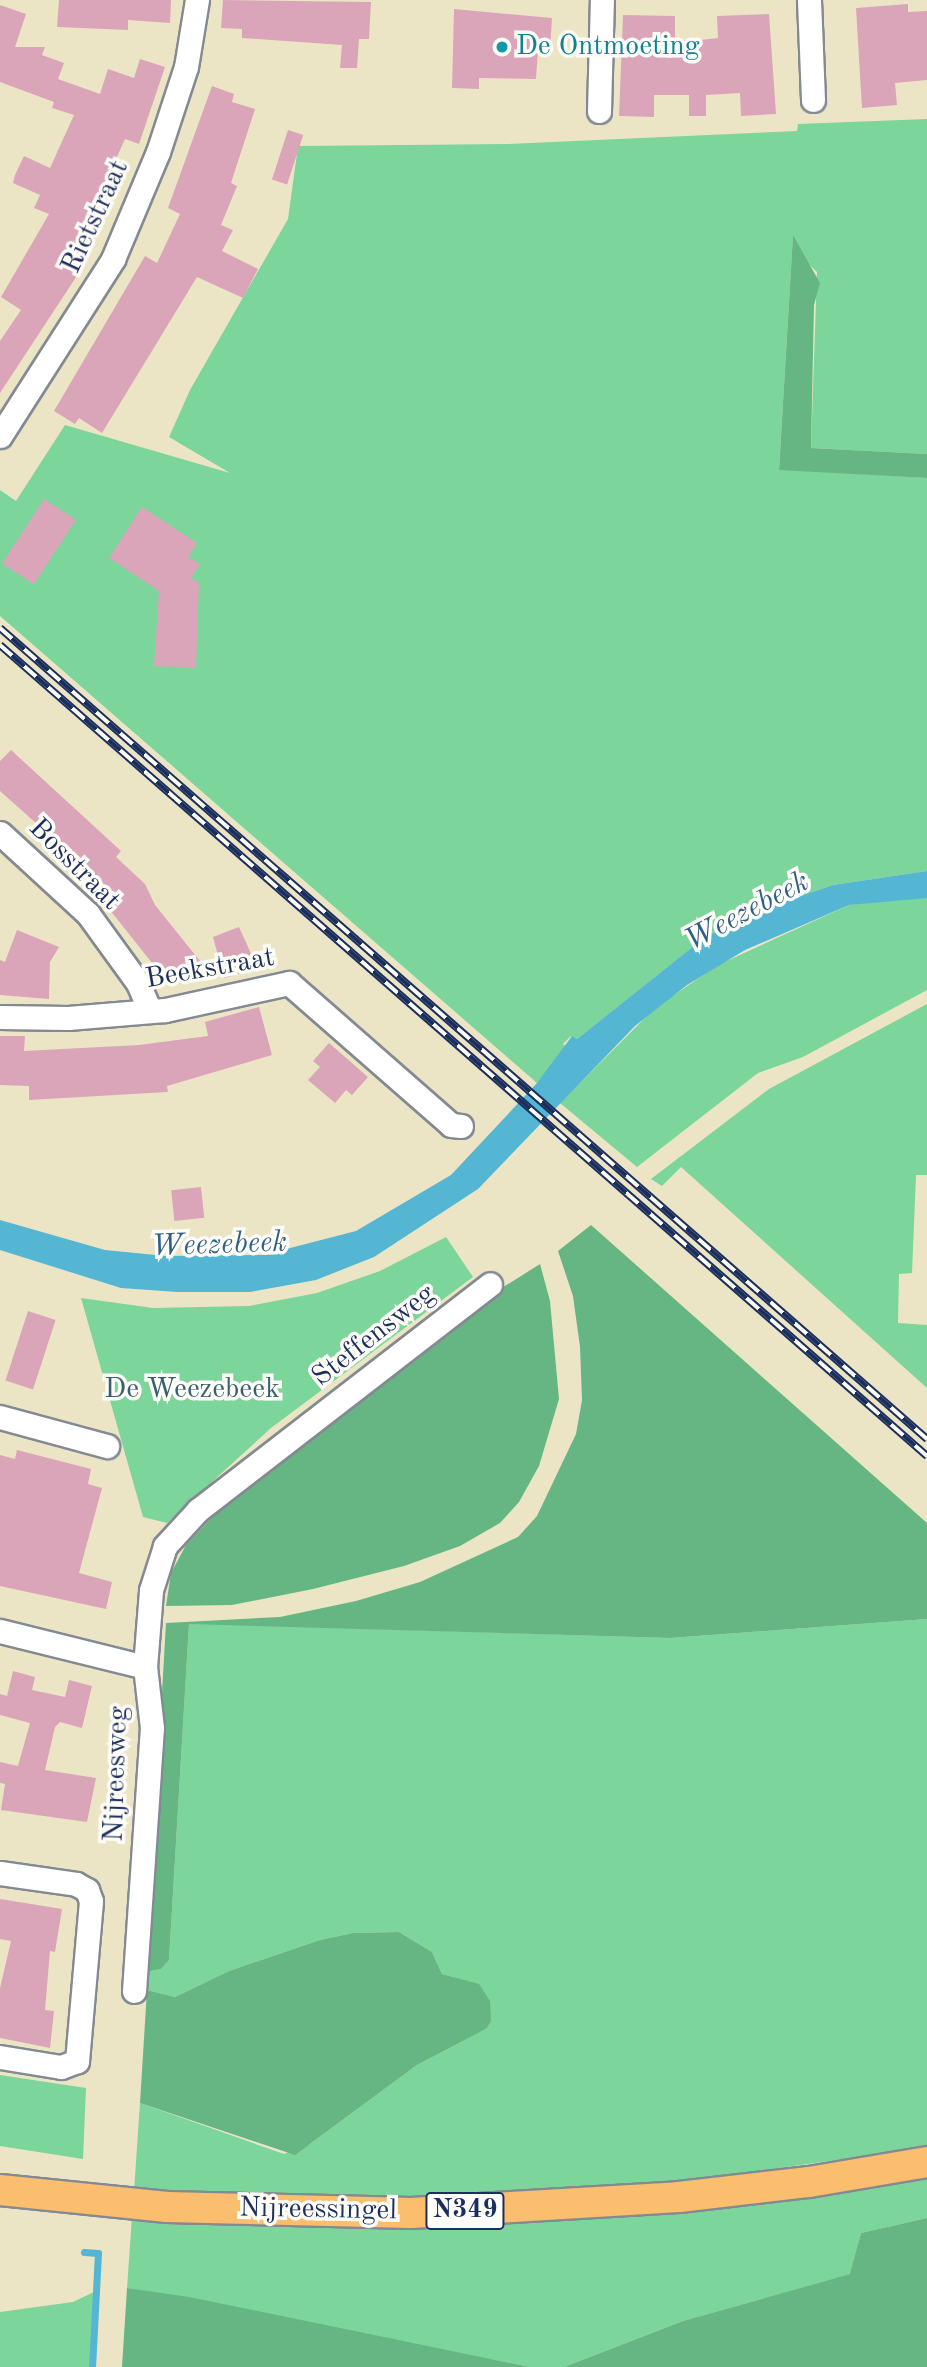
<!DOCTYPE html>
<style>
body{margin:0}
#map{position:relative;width:927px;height:2367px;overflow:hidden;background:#ebe5c6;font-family:"Old Standard TT",serif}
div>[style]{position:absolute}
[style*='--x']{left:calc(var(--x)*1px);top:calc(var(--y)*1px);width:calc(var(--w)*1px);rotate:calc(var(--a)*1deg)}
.green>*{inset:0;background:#7cd59b}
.forest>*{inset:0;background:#65b683}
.water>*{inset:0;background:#54b6d3}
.stream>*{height:7px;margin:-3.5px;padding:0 3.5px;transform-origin:3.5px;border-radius:3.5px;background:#54b6d3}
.building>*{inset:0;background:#dba5b9;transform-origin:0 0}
.roads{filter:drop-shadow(2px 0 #838a92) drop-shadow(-2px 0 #838a92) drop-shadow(0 2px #838a92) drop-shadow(0 -2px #838a92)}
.minor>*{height:23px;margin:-11.5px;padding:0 11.5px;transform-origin:11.5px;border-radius:11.5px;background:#fff}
.major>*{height:30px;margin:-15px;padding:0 15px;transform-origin:15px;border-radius:15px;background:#fbbd6e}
.rail>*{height:8px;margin-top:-4px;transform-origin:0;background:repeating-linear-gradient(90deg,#fdfcf7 0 16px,#1b2f5e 0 32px);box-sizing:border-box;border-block:2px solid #1b2f5e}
.dots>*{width:19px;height:19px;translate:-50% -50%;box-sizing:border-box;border:4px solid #fdfcf7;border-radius:50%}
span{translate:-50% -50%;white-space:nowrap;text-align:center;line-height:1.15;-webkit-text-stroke:7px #fdfcf7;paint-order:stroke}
.shield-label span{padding:2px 5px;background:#fdfcf7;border:2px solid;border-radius:5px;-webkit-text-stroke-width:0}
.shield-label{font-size:26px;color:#1b2f5e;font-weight:700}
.culture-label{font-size:28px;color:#0d838f}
.left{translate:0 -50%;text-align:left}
.street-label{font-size:28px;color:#1b2f5e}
.park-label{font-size:28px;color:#386170}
.water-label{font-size:30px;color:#2f5e87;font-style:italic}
</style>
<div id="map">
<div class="green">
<div style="clip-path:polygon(927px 119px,927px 454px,811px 448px,817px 272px,802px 258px,793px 236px,779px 469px,927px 478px,927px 871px,833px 885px,769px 906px,705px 937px,577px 1039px,571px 1036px,563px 1044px,568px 1048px,537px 1083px,0 616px,0 490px,16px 501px,65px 425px,230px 473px,169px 437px,190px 390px,288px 219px,298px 146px,508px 144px,797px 131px,798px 124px)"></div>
<div style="clip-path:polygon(902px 898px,927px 898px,927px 990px,803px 1057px,758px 1073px,637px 1167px,560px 1103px,655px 1008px,718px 965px,849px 905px)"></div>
<div style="clip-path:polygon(927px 1004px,927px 1175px,916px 1175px,912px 1273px,899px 1274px,898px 1323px,927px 1325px,927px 1388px,681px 1167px,662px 1186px,651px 1179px,769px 1089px)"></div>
<div style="clip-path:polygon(446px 1237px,473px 1277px,271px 1428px,167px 1523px,143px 1517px,81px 1298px,153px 1308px,249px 1306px,317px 1293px,380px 1271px)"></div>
<div style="clip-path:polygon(927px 1619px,927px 2147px,675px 2183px,410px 2199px,134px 2191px,140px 2103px,284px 2154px,310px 2144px,417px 2065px,486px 2029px,453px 1977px,442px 1974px,432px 1952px,399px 1932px,353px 1933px,320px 1940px,229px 1971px,175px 1997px,147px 1990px,146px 1972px,161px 1969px,169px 1960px,189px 1623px,670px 1638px)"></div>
<div style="clip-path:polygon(0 2075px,86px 2088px,83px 2159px,0 2146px)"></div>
<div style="clip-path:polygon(927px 2176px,927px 2218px,861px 2233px,851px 2274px,683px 2321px,564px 2367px,530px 2367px,127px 2288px,132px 2217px,411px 2225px,546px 2221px,676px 2212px)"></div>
<div style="clip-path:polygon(94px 2292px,99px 2292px,94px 2367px,0 2367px,0 2312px,73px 2302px)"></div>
</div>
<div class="forest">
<div style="clip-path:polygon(793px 235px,820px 283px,814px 305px,811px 448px,927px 454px,927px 478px,779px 470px)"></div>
<div style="clip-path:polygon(591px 1225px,927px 1523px,927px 1619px,670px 1638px,189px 1624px,169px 1960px,161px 1969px,146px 1972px,166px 1623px,280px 1617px,356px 1601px,420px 1582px,518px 1537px,537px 1516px,576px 1434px,582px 1400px,580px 1347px,573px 1296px,558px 1251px)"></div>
<div style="clip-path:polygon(540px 1264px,550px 1301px,559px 1399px,539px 1466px,519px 1502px,500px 1523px,460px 1546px,404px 1566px,313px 1589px,232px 1605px,166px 1606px,171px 1573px,186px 1545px,232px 1496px,478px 1303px)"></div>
<div style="clip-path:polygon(399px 1932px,432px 1952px,442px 1974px,479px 1984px,490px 2001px,491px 2021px,486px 2029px,417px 2065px,295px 2155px,140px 2103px,147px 1990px,175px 1997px,229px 1971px,320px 1940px,353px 1933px)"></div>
<div style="clip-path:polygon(927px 2218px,927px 2367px,564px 2367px,683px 2321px,850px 2274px,861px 2233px)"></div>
<div style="clip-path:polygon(127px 2288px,189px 2297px,530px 2367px,122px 2367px)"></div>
</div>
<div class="water">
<div style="clip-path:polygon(927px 871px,927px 898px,849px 905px,745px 950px,687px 985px,635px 1026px,478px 1189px,374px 1257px,316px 1280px,250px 1292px,177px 1292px,121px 1288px,0 1250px,0 1220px,105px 1250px,166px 1256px,263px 1255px,356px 1231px,451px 1175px,537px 1083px,572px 1036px,577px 1039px,705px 937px,770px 906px,833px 885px)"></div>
</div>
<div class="stream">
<div style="--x:84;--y:2252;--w:14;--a:4"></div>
<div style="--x:98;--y:2253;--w:114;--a:93"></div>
</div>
<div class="building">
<div style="clip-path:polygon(59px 0,171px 0,170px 23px,128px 20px,128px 30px,57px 27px)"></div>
<div style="clip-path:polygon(223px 0,371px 2px,369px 39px,359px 39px,357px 68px,340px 68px,342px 45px,242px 38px,242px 29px,221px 28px)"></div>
<div style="clip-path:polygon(908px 4px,908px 12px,927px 11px,927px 80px,895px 83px,897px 105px,862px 108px,856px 8px)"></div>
<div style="clip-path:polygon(0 5px,26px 14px,15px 47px,45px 47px,42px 55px,64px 63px,58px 79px,100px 94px,108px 69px,134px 78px,140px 59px,165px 67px,139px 144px,125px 139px,78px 243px,90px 250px,84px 265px,0 393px,0 341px,21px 310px,1px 297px,49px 214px,34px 208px,40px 195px,13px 183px,15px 175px,24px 156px,50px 168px,74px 115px,52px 108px,54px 102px,0 82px)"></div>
<div style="clip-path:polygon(454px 9px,552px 18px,550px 50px,538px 50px,536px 79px,479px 78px,479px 89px,452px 88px)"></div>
<div style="clip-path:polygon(769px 14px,776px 114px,741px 116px,740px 93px,706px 95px,706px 116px,689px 116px,689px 95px,654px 95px,654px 117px,619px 116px,623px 15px,675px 16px,675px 40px,701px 40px,718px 38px,717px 16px)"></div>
<div style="clip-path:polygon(212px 86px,234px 94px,232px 102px,255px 109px,231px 183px,237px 186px,221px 225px,233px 230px,222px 251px,258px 269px,243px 298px,197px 277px,102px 433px,79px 418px,75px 424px,54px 411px,145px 256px,157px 263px,180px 214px,168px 208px)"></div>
<div style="left:288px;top:130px;width:16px;height:52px;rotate:18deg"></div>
<div style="left:44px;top:499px;width:38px;height:77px;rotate:33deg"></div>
<div style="clip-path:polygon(142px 507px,197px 543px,188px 557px,200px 564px,191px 578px,199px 583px,196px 668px,154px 666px,159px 591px,109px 558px)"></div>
<div style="clip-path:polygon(11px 750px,121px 851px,116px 857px,145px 884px,155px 905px,200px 961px,174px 980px,165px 968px,156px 968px,102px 900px,113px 892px,0 791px,0 761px)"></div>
<div style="clip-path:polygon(239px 927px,258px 969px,224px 978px,213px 937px)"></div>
<div style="clip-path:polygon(17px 930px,59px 947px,50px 962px,49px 999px,0 995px,0 960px,5px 962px)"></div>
<div style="clip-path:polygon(259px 1007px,272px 1055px,167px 1086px,168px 1092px,29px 1100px,29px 1086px,0 1085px,0 1036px,25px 1036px,24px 1051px,139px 1045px,208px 1036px,205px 1022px)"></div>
<div style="clip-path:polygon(329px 1043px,368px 1077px,352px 1095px,346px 1090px,335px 1103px,308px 1080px,320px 1067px,313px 1061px)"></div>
<div style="left:201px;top:1187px;width:31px;height:30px;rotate:84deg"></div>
<div style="left:28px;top:1311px;width:29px;height:73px;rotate:18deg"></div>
<div style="clip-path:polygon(17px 1450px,91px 1469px,88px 1484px,102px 1488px,79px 1573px,112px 1582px,106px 1609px,0 1586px,0 1455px,15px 1459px)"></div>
<div style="clip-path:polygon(13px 1671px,35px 1677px,32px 1690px,65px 1697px,69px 1680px,92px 1686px,82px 1728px,60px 1722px,55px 1727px,45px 1770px,96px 1778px,87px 1822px,1px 1810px,5px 1784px,0 1783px,0 1762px,18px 1766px,30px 1723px,0 1715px,0 1694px,7px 1696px)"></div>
<div style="clip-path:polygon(0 1899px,62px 1909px,55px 1952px,50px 1951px,45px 2010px,54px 2011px,50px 2048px,0 2038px,0 1988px,11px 1941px,0 1939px)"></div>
</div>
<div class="roads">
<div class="minor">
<div style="--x:809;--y:0;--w:100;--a:87.7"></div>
<div style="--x:599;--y:111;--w:111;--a:-88.5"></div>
<div style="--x:0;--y:436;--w:210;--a:-57.4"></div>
<div style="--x:113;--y:259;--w:116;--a:-67.2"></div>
<div style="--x:158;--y:152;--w:89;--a:-71.8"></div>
<div style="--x:186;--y:67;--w:68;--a:-80.7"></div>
<div style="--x:0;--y:833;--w:120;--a:42.6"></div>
<div style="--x:88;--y:914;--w:85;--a:54.1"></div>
<div style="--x:138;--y:983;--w:30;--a:67"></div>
<div style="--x:0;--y:1017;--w:68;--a:0.8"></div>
<div style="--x:68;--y:1018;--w:97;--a:-4.7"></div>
<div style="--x:165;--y:1010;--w:127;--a:-12.3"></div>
<div style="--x:289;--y:983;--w:215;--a:41.2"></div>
<div style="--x:451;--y:1125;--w:10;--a:6"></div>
<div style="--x:0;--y:1417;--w:111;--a:15.2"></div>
<div style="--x:0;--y:1631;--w:149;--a:13.9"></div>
<div style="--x:0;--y:1873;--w:77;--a:8.2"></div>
<div style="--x:76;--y:1884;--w:13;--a:29"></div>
<div style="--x:87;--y:1890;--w:12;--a:70"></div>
<div style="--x:91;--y:1901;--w:161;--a:95"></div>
<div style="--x:77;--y:2061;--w:17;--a:159"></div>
<div style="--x:61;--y:2067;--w:62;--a:-170.7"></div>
<div style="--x:134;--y:1991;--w:264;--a:-86.1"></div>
<div style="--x:152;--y:1728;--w:61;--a:-96.5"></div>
<div style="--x:145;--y:1667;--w:77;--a:-85.5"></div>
<div style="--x:151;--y:1590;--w:46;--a:-72.3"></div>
<div style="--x:165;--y:1546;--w:49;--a:-47.5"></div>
<div style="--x:198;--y:1510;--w:369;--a:-37.7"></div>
</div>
<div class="major">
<div style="--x:0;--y:2190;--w:168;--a:5.8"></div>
<div style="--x:167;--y:2207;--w:244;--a:1.4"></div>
<div style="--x:411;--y:2213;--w:268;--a:-3.4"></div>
<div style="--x:679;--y:2197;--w:131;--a:-6.6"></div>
<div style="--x:809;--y:2182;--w:120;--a:-9.6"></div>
</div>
</div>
<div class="rail">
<div style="--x:0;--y:628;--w:1232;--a:41.18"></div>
<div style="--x:0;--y:645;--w:1232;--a:41.18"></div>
</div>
<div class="dots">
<div style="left:502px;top:47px;background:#0f9aa8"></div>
</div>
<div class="shield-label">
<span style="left:465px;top:2211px">N349</span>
</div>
<div class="culture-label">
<span class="left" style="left:516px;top:47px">De Ontmoeting</span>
</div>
<div class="street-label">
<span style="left:96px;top:217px;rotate:-65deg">Rietstraat</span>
<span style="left:74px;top:865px;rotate:45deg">Bosstraat</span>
<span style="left:210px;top:969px;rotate:-10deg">Beekstraat</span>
<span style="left:374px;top:1336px;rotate:-38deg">Steffensweg</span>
<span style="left:117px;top:1774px;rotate:-88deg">Nijreesweg</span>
<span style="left:318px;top:2210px;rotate:1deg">Nijreessingel</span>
</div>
<div class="park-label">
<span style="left:192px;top:1390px">De Weezebeek</span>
</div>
<div class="water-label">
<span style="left:747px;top:912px;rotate:-28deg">Weezebeek</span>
<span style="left:219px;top:1245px;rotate:-2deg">Weezebeek</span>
</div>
</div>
